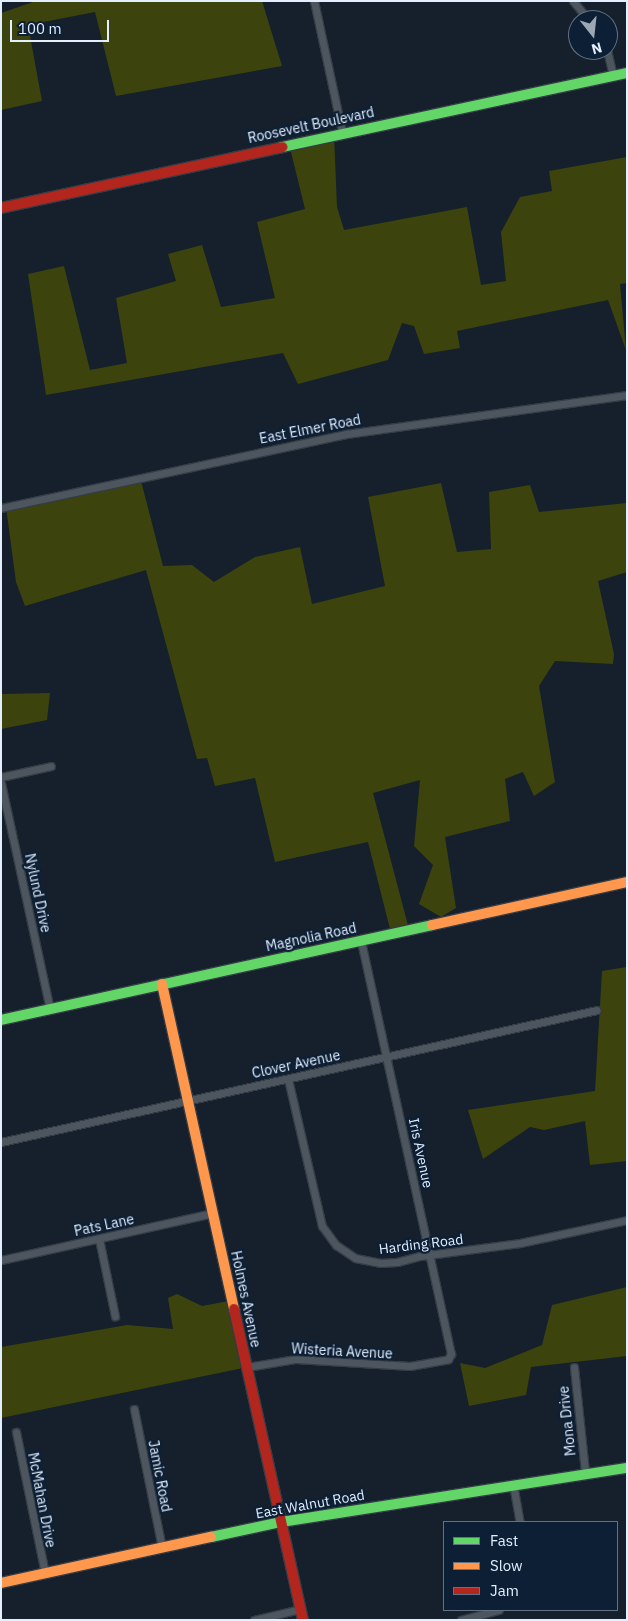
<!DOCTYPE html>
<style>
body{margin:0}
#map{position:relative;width:628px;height:1621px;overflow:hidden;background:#15202c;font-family:"IBM Plex Sans",sans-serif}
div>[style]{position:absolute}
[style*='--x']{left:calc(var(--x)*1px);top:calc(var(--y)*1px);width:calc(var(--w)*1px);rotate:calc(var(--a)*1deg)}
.forest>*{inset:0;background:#3c430d}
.roads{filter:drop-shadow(1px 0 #343c46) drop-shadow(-1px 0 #343c46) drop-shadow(0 1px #343c46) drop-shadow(0 -1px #343c46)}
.street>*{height:7px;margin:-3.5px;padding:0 3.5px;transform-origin:3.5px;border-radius:3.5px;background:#4d555e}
.fast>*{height:10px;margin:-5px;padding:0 5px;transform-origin:5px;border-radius:5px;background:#63d668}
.slow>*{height:10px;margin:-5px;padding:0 5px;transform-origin:5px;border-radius:5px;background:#ff974d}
.jam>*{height:10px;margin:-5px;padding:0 5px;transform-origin:5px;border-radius:5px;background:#b3261e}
span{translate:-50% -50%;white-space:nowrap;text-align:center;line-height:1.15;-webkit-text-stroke:4.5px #0c1f35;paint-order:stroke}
.street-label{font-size:14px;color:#e3effe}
.frame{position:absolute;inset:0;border:2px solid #e3effe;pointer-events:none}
.legend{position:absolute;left:443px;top:1521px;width:175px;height:90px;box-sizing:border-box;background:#0c1f35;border:1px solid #627285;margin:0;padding:6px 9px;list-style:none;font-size:15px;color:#e3effe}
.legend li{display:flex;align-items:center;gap:10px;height:25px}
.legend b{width:25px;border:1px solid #627285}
.north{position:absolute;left:568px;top:10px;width:50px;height:50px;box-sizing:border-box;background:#0c1f35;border:1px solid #627285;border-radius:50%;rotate:164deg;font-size:14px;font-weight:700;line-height:20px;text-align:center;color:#e3effe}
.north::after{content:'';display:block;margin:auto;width:18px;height:22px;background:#9ba7b4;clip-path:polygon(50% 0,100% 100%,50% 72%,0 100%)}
.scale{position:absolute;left:10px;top:20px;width:99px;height:22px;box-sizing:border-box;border:2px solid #e3effe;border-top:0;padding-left:6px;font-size:15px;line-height:18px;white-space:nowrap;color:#e3effe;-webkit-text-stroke:4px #0c1f35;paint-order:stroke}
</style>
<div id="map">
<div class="forest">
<div style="clip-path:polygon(36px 1px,262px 1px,282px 66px,116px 96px,95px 12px,28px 25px,42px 101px,1px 110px,1px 13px)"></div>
<div style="clip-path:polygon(334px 134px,337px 207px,344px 230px,467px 207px,481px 285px,506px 281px,501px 232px,520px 197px,552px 191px,549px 171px,627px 157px,627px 283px,620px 284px,626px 350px,608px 300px,457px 331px,460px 348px,424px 354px,414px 326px,402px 323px,388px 360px,298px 384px,283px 353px,46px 395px,28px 274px,64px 266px,90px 370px,127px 363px,116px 298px,176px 281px,168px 254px,202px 245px,221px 307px,275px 298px,257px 222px,305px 209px,289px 144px)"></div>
<div style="clip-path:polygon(140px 477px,163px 566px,192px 565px,214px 582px,255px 557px,300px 547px,312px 604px,385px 586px,368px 497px,441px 483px,457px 552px,491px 549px,489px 492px,530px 485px,539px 512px,627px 503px,627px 572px,598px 581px,614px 654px,613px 664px,555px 661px,539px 686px,555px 782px,534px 796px,523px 772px,505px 779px,510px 821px,445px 837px,456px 908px,441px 917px,419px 904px,433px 865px,414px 846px,420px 780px,373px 793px,409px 929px,391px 933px,368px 842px,275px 862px,255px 778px,215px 786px,207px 758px,197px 759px,146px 570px,25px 606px,16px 582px,6px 507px)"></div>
<div style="clip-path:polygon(50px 693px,47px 720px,1px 729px,1px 694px)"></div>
<div style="clip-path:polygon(627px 967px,627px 1161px,590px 1165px,585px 1121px,544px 1130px,530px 1127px,483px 1159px,468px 1110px,595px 1091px,602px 971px)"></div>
<div style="clip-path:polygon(627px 1287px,627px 1356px,531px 1367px,526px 1395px,469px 1406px,460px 1363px,485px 1368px,542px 1345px,552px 1305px)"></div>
<div style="clip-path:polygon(177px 1294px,202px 1306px,234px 1300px,248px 1367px,1px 1418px,1px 1347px,127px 1325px,173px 1329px,168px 1298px)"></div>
</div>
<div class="roads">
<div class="street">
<div style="--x:314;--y:1;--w:134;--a:77.9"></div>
<div style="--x:573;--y:1;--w:25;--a:50"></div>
<div style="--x:607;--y:50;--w:27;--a:77"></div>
<div style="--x:1;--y:508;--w:353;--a:-12.1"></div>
<div style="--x:346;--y:434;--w:284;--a:-7.9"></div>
<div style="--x:1;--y:777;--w:51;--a:-12.4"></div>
<div style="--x:1;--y:783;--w:231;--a:77.8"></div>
<div style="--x:288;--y:1079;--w:151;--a:77"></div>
<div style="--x:322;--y:1226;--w:24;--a:54"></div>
<div style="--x:336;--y:1245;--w:23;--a:34"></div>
<div style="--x:355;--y:1258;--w:25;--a:11"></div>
<div style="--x:380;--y:1263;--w:17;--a:-3"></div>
<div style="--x:397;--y:1262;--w:24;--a:-15"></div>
<div style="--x:420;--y:1256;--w:101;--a:-7.4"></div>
<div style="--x:520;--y:1243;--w:109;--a:-12.1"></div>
<div style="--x:1;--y:1142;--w:610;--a:-12.49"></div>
<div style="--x:99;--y:1239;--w:79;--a:78.3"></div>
<div style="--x:1;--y:1260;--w:217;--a:-12.5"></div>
<div style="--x:247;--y:1367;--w:50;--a:-9.3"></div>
<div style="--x:296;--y:1359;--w:114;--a:3.5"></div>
<div style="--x:410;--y:1366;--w:39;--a:-10"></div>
<div style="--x:448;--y:1359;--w:6;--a:-59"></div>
<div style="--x:451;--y:1354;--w:424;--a:-102.3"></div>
<div style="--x:574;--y:1367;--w:106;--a:84"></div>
<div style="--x:134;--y:1409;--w:142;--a:78.6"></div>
<div style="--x:16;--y:1432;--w:144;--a:78.4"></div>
<div style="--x:513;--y:1484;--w:39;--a:80"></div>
<div style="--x:254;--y:1620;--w:47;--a:-13.4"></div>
<div style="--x:461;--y:1620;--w:39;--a:-15"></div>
</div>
<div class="fast">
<div style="--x:282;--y:147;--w:353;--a:-12.1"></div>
<div style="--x:1;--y:1020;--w:441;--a:-12.4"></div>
<div style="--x:211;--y:1537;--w:72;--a:-12.1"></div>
<div style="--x:281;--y:1522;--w:350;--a:-8.9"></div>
</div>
<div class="slow">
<div style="--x:432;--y:925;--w:200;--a:-12.4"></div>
<div style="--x:162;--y:984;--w:333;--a:77.5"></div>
<div style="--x:1;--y:1583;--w:215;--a:-12.4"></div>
</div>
<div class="jam">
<div style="--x:1;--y:208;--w:288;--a:-12.2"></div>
<div style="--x:234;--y:1309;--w:319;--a:77.5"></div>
</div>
</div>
<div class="street-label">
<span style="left:311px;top:125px;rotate:-12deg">Roosevelt Boulevard</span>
<span style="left:310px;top:429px;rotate:-11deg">East Elmer Road</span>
<span style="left:38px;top:893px;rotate:78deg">Nylund Drive</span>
<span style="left:311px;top:937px;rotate:-12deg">Magnolia Road</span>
<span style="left:296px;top:1064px;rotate:-12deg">Clover Avenue</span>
<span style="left:421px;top:1153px;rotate:78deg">Iris Avenue</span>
<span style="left:104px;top:1225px;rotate:-12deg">Pats Lane</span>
<span style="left:421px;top:1244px;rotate:-7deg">Harding Road</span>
<span style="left:246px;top:1299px;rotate:78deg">Holmes Avenue</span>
<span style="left:342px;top:1351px;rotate:3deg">Wisteria Avenue</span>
<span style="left:567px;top:1421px;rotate:-96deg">Mona Drive</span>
<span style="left:160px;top:1476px;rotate:79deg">Jamic Road</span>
<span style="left:42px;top:1500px;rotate:79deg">McMahan Drive</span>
<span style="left:310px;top:1504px;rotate:-10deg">East Walnut Road</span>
</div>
<div class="frame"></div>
<ul class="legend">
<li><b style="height:6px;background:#63d668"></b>Fast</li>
<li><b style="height:6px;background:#ff974d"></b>Slow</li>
<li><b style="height:6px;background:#b3261e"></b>Jam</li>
</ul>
<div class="north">N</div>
<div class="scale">100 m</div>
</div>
